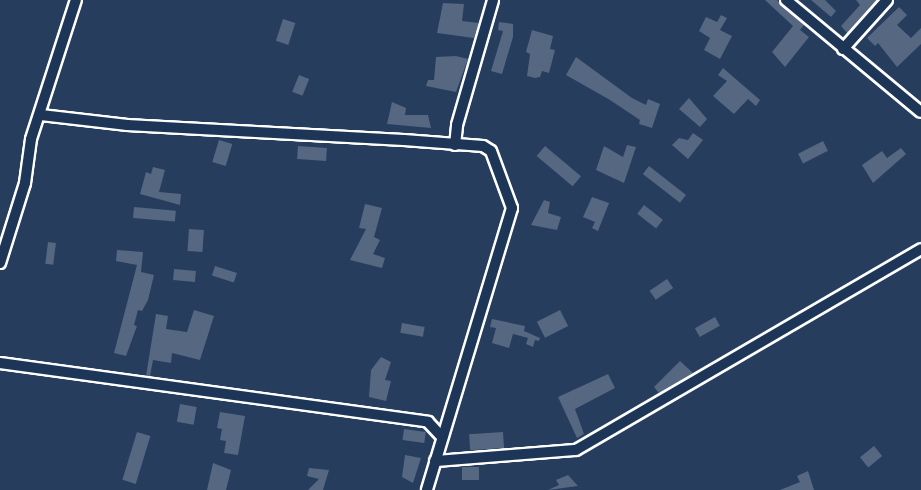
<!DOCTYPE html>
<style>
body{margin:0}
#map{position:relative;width:921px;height:490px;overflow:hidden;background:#263d5e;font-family:"Patrick Hand",sans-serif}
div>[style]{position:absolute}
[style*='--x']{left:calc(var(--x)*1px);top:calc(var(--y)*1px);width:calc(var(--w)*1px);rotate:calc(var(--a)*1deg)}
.building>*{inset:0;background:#556781;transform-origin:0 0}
.roads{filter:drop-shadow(2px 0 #fff) drop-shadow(-2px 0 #fff) drop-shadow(0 2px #fff) drop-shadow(0 -2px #fff)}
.minor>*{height:10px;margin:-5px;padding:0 5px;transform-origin:5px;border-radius:5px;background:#1d3557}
span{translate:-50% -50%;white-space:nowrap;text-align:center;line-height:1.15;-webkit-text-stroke:5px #1d3557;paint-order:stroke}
</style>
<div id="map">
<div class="building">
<div style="clip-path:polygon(765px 0,777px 0,804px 25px,800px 30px,809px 37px,785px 67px,772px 52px,793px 26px)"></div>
<div style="clip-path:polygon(811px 0,825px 0,836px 11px,831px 17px)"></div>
<div style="clip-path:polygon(856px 0,877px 0,847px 33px,841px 26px,860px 5px)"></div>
<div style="clip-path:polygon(443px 3px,464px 4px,462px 21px,479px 23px,474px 38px,437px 33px)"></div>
<div style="clip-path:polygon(899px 7px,907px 15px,897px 25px,911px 38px,921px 28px,921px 44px,897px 67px,878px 43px,875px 46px,867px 38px)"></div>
<div style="clip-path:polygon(721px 15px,727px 18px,720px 30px,732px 36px,720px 59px,704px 50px,710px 38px,699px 31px,706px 17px,717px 22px)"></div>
<div style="left:283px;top:19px;width:13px;height:23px;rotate:18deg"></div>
<div style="clip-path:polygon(499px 22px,513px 24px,513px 37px,502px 74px,491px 71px,503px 31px,498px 30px)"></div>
<div style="clip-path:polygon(532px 30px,553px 36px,550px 49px,555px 50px,549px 73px,542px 71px,540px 77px,535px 78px,527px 76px,530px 54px,526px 52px)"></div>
<div style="clip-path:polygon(456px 56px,468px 59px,456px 92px,426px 86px,428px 80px,434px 80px,436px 57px)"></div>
<div style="clip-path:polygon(576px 57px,632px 98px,646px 105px,648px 99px,660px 104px,652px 128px,639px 124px,640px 120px,610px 100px,566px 75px)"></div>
<div style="clip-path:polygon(723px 68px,760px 100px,756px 106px,748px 99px,734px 114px,713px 96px,727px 81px,718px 75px)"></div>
<div style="left:299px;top:75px;width:11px;height:18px;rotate:22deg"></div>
<div style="clip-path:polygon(689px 98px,707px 119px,700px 127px,679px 109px)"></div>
<div style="clip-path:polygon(392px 102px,406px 108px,405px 115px,428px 115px,431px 128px,387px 124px)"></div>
<div style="clip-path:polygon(693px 133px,703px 140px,688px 159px,672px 145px,679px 138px,688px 140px)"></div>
<div style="left:219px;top:140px;width:14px;height:23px;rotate:17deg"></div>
<div style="left:823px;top:141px;width:11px;height:28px;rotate:63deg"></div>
<div style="clip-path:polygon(627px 145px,636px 147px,624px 183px,596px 170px,604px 146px,623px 157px)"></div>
<div style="left:298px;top:146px;width:29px;height:13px;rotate:4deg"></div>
<div style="left:545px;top:146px;width:47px;height:13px;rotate:40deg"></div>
<div style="clip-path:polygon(901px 148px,906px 154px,873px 183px,862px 165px,882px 151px,887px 158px)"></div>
<div style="left:649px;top:166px;width:47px;height:10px;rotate:38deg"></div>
<div style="clip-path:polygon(153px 167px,165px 170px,159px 192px,181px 194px,180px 205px,140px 194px,146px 172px,151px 174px)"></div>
<div style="clip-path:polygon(592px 197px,609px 203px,598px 231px,592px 228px,595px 222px,583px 217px)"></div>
<div style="clip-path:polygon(544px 200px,550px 202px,548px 213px,561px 217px,557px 230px,531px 225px)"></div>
<div style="clip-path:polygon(365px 204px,382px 208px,374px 237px,380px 240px,373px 254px,385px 258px,382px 268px,350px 260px,366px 229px,359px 228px)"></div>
<div style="left:644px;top:205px;width:24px;height:11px;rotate:38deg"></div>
<div style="left:134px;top:207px;width:42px;height:11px;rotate:5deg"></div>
<div style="left:189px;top:229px;width:15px;height:22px;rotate:4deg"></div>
<div style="left:48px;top:242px;width:8px;height:22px;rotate:7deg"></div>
<div style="clip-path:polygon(117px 250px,143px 252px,141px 272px,154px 275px,148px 300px,142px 311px,138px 310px,134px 325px,137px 326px,126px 356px,114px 353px,137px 265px,116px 261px)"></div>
<div style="left:215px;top:266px;width:23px;height:10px;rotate:18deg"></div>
<div style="left:174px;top:269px;width:22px;height:11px;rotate:5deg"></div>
<div style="left:667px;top:279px;width:11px;height:21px;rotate:56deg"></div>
<div style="clip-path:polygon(194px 310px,214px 316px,200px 360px,172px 353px,171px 363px,153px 360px,150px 376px,146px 376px,156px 314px,168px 316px,166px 329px,187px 332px)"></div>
<div style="left:560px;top:310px;width:18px;height:26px;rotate:63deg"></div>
<div style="left:715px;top:317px;width:10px;height:23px;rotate:61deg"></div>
<div style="clip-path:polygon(492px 319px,525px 326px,524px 331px,540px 338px,539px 341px,535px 340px,533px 347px,526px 344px,528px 338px,513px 334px,509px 348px,492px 343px,496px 328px,490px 327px)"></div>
<div style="left:402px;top:323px;width:23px;height:10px;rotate:10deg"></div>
<div style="clip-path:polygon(381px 357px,391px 362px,385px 380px,391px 381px,386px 401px,369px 397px,371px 370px)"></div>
<div style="clip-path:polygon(680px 361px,693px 373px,659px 393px,654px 387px)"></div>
<div style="clip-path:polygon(608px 374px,615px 388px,575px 409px,584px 434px,577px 438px,558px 397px)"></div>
<div style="left:180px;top:404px;width:17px;height:18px;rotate:10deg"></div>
<div style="clip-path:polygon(220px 412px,245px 416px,238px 455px,224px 453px,226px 441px,220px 440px,222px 429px,217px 428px)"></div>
<div style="left:404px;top:429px;width:22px;height:11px;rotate:8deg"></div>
<div style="left:137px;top:432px;width:14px;height:50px;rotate:17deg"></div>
<div style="left:503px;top:432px;width:16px;height:34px;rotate:86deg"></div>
<div style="left:874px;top:446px;width:13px;height:18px;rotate:51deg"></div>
<div style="clip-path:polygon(405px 455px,421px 458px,413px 483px,402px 477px)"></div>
<div style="clip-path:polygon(213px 463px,231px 470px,226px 490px,207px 490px)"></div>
<div style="left:462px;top:467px;width:17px;height:13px"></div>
<div style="clip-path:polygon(309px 468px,329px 470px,323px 490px,308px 490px,319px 479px,307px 476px)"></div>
<div style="clip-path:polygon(808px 471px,814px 490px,780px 490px,800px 482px,797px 476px)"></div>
<div style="clip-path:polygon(568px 475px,578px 486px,548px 490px,559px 485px,556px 480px)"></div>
</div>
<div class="roads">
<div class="minor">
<div style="--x:786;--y:0;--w:175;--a:39.7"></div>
<div style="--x:843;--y:49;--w:66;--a:-48.1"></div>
<div style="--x:41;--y:115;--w:87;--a:6.6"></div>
<div style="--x:127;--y:125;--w:277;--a:3.1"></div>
<div style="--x:404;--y:140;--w:79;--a:4.3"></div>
<div style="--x:483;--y:146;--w:9;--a:32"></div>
<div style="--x:491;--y:151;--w:61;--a:69.8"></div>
<div style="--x:512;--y:208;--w:295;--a:106.8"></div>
<div style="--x:455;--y:145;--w:20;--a:-84"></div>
<div style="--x:457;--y:125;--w:130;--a:-73.9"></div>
<div style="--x:0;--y:263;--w:84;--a:-72.6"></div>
<div style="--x:25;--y:183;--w:44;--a:-82.2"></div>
<div style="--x:31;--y:139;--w:146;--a:-72.1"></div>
<div style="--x:0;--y:363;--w:432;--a:7.8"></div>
<div style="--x:428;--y:422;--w:21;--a:47"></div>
<div style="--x:435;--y:461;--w:141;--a:-4.5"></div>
<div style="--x:576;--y:450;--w:399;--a:-30.2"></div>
</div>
</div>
</div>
